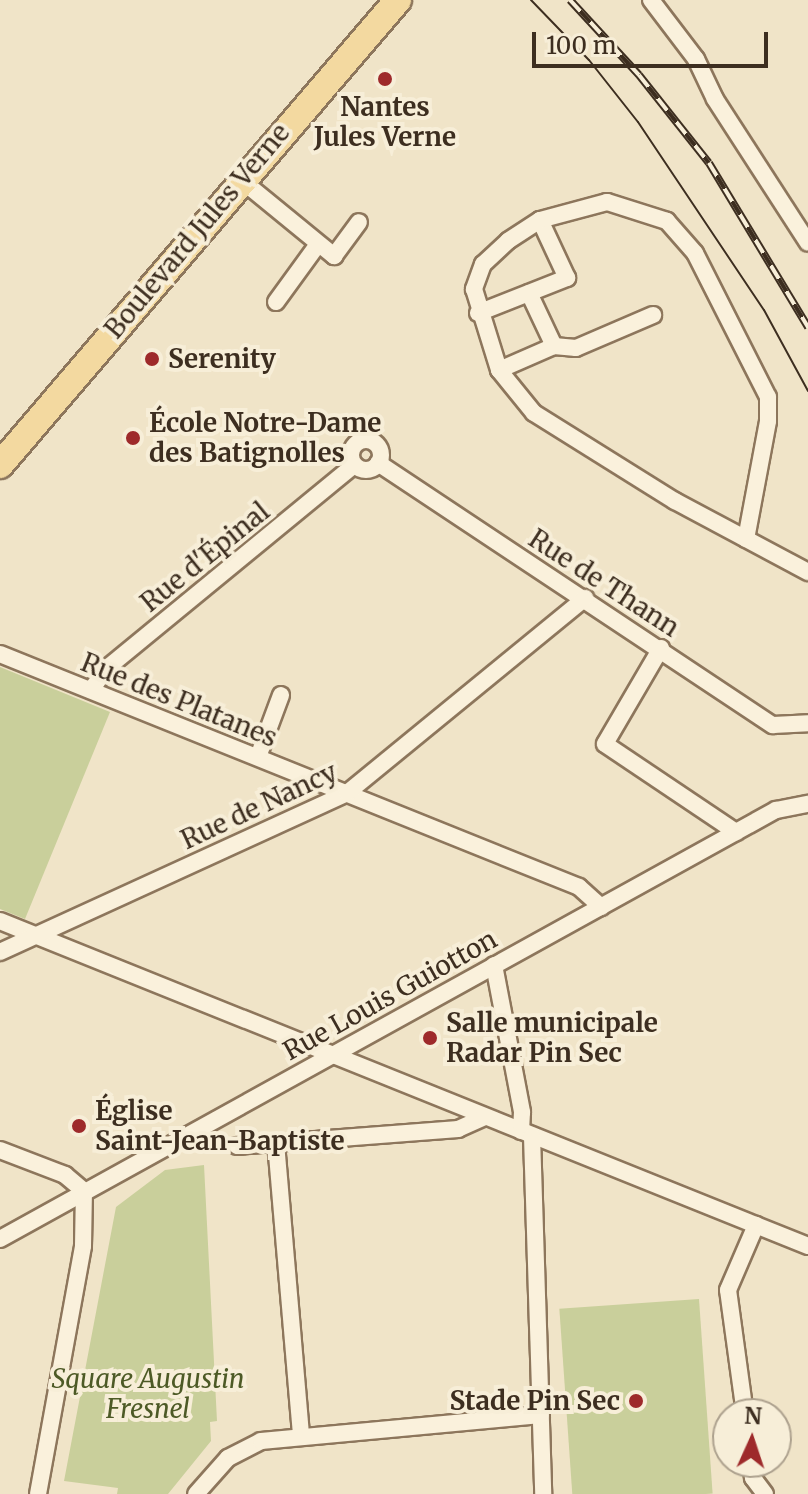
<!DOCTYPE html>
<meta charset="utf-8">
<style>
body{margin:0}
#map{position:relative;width:808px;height:1494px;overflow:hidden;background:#f0e4c8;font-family:Merriweather,serif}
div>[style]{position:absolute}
.green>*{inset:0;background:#c9cf9b;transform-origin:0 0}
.roads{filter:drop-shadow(2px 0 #8d765c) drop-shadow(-2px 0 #8d765c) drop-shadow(0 2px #8d765c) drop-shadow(0 -2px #8d765c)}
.street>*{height:16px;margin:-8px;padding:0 8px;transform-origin:8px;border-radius:8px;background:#faf1dc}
.street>.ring{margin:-8px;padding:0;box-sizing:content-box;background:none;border:16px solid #faf1dc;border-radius:50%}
.primary>*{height:26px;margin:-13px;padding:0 13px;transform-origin:13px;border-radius:13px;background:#f3d9a0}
.tram>*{height:2px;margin:-1px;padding:0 1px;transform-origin:1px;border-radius:1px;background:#3d2e20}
.rail>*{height:8px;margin-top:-4px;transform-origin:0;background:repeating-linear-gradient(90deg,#f7eed8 0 15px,#3d2e20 0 30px);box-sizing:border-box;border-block:2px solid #3d2e20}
.dots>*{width:22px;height:22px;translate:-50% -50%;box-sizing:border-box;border:4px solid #f7eed8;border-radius:50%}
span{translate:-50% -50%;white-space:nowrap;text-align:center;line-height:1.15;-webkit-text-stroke:8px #f7eed8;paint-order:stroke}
.poi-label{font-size:26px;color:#3d2e20;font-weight:700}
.left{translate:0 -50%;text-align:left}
.right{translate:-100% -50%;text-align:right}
.street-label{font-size:26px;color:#3d2e20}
.park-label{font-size:26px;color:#4d5a26;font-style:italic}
.north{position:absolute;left:712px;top:1398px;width:80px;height:80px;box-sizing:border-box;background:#f7eed8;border:2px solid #ada18e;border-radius:50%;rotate:3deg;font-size:22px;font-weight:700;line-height:32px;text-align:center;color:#3d2e20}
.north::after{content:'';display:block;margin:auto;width:28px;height:36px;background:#9e2a2b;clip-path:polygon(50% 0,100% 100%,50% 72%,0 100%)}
.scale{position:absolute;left:532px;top:32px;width:236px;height:36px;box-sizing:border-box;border:4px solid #3d2e20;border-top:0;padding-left:10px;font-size:24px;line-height:28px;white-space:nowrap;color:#3d2e20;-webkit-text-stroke:6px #f7eed8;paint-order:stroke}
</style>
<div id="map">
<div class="green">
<div style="clip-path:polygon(0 667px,110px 712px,25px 919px,0 909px)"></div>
<div style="clip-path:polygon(204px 1165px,217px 1421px,210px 1422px,211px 1441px,168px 1494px,117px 1494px,118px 1488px,64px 1481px,116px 1207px,165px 1170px)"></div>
<div style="left:699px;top:1299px;width:195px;height:140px;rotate:86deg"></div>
</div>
<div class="roads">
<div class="street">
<div style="left:651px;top:0;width:74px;rotate:52.7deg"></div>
<div style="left:696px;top:59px;width:44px;rotate:64.6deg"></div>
<div style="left:715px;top:99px;width:171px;rotate:57.1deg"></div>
<div style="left:240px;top:179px;width:122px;rotate:39.3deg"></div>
<div style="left:334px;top:256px;width:42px;rotate:-53.7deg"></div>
<div style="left:529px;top:293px;width:59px;rotate:64.7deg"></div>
<div style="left:276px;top:302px;width:68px;rotate:-54deg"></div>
<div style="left:478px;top:313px;width:96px;rotate:-21.5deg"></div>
<div style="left:567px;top:278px;width:64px;rotate:-115deg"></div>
<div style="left:499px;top:370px;width:60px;rotate:-23.6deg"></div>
<div style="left:554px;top:346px;width:22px;rotate:5deg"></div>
<div style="left:576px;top:348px;width:84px;rotate:-23.2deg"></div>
<div class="ring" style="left:351px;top:440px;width:14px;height:14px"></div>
<div style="left:378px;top:463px;width:474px;rotate:33.6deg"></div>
<div style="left:773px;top:725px;width:35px;rotate:-3deg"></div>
<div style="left:746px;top:539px;width:120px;rotate:-79.4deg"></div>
<div style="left:768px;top:421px;width:24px;rotate:-90deg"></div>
<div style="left:768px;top:397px;width:161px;rotate:-116.9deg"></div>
<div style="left:695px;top:253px;width:43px;rotate:-131.2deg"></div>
<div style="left:667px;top:221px;width:63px;rotate:-162.4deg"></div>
<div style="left:607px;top:202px;width:69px;rotate:165deg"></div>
<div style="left:540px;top:220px;width:38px;rotate:147deg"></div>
<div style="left:508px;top:241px;width:34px;rotate:137deg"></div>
<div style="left:483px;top:264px;width:27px;rotate:110deg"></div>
<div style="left:474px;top:289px;width:85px;rotate:72.8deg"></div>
<div style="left:499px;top:370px;width:55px;rotate:50.9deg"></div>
<div style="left:534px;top:413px;width:166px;rotate:32deg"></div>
<div style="left:675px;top:501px;width:151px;rotate:28.1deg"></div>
<div style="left:661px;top:648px;width:111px;rotate:120.3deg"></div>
<div style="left:605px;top:744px;width:158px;rotate:33.9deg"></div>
<div style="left:0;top:654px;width:624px;rotate:21.92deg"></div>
<div style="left:579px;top:887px;width:30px;rotate:42deg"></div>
<div style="left:91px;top:690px;width:27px;rotate:-54deg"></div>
<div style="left:107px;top:668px;width:320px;rotate:-39.4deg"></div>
<div style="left:258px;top:757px;width:66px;rotate:-69.6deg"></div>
<div style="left:0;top:921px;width:871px;rotate:21.91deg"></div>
<div style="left:0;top:952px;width:382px;rotate:-24.6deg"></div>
<div style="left:347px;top:793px;width:308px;rotate:-39.3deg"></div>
<div style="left:494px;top:965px;width:150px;rotate:79.2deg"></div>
<div style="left:522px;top:1112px;width:19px;rotate:93deg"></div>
<div style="left:532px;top:1136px;width:358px;rotate:88.2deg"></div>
<div style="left:276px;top:1143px;width:293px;rotate:85.1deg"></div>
<div style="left:237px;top:1146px;width:222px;rotate:-4.4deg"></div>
<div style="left:458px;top:1129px;width:30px;rotate:-24deg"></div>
<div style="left:0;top:1150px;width:70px;rotate:21deg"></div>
<div style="left:65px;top:1175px;width:25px;rotate:40deg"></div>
<div style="left:0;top:1239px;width:887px;rotate:-28.94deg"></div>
<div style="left:776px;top:810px;width:33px;rotate:-11deg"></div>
<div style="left:745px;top:1414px;width:125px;rotate:-97.8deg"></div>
<div style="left:728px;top:1290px;width:71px;rotate:-66.7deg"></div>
<div style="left:751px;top:1462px;width:16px;rotate:83deg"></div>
<div style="left:753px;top:1478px;width:20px;rotate:53deg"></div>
<div style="left:38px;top:1494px;width:252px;rotate:-79.7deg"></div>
<div style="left:83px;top:1246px;width:55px;rotate:-89deg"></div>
<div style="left:196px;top:1494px;width:48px;rotate:-48.4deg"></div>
<div style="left:228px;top:1458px;width:37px;rotate:-27deg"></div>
<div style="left:261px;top:1441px;width:281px;rotate:-5.3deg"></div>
</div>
<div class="primary">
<div style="left:0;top:465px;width:612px;rotate:-49.44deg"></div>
</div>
</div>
<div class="tram">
<div style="left:531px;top:0;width:83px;rotate:46deg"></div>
<div style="left:589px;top:60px;width:79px;rotate:51.7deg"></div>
<div style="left:638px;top:122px;width:226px;rotate:56.2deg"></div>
<div style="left:764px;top:310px;width:92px;rotate:61.5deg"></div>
</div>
<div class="rail">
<div style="left:570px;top:0;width:102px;rotate:47.4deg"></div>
<div style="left:639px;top:75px;width:112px;rotate:51.5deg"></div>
<div style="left:709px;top:163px;width:192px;rotate:58.9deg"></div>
</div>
<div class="dots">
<div style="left:385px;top:79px;background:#9e2a2b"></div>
<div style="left:152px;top:359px;background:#9e2a2b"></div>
<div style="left:133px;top:438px;background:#9e2a2b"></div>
<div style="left:430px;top:1038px;background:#9e2a2b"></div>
<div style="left:79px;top:1126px;background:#9e2a2b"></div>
<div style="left:636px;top:1401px;background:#9e2a2b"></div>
</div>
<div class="poi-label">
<span style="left:385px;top:122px">Nantes<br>Jules Verne</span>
<span class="left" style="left:168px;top:359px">Serenity</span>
<span class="left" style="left:149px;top:438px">École Notre-Dame<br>des Batignolles</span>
<span class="left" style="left:446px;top:1038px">Salle municipale<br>Radar Pin Sec</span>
<span class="left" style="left:95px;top:1126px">Église<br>Saint-Jean-Baptiste</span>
<span class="right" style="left:620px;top:1401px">Stade Pin Sec</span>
</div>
<div class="street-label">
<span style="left:197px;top:231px;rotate:-50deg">Boulevard Jules Verne</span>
<span style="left:205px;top:557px;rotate:-39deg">Rue d'Épinal</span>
<span style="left:604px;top:583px;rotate:33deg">Rue de Thann</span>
<span style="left:179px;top:700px;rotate:22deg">Rue des Platanes</span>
<span style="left:259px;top:806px;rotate:-25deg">Rue de Nancy</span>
<span style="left:390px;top:995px;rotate:-29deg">Rue Louis Guiotton</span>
</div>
<div class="park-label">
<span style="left:148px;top:1394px">Square Augustin<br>Fresnel</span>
</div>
<div class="north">N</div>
<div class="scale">100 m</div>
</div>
